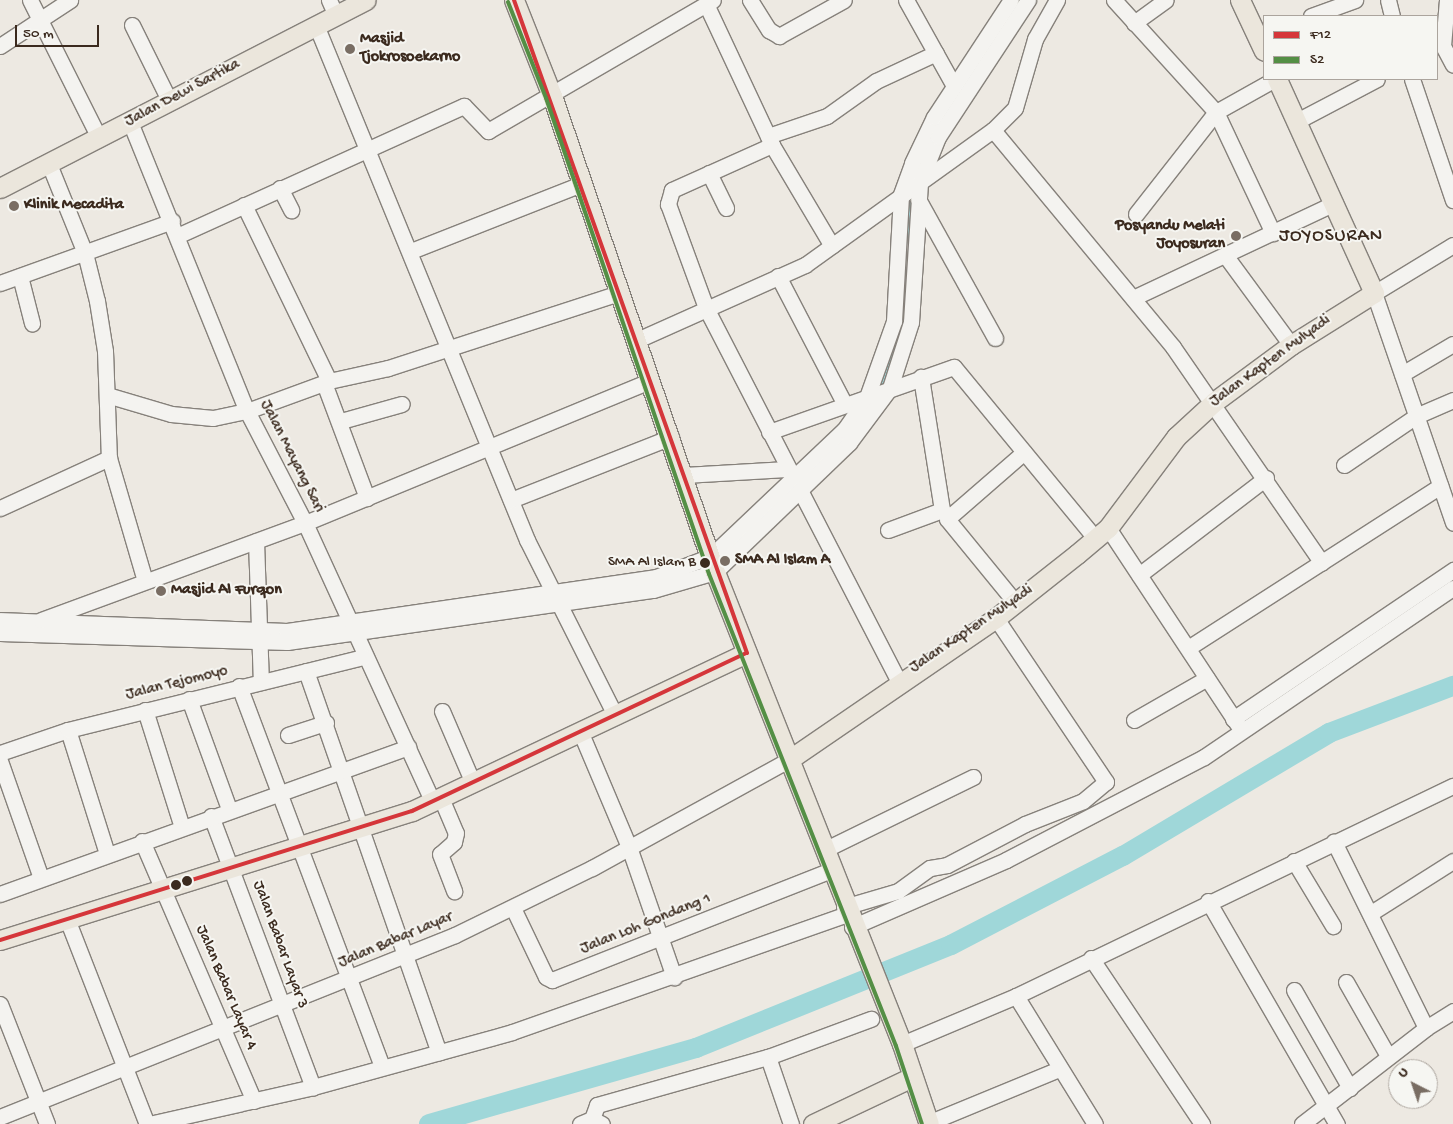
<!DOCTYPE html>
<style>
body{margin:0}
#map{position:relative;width:1453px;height:1124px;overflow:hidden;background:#ede9e2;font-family:"Gochi Hand",sans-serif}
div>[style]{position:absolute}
.canal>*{height:11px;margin:-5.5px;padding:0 5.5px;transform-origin:5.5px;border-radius:5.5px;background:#9fd7d9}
.river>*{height:20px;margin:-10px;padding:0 10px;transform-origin:10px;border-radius:10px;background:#9fd7d9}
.roads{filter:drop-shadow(1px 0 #86817b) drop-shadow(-1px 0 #86817b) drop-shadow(0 1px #86817b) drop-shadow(0 -1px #86817b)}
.minor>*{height:15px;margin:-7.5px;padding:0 7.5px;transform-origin:7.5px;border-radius:7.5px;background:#f4f3f0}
.major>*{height:19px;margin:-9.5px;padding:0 9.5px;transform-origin:9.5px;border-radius:9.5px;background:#ebe6dc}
.bus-1>*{height:4px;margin:-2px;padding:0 2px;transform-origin:2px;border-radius:2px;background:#d5363a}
.bus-2>*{height:4px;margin:-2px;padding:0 2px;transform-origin:2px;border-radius:2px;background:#548f45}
.dots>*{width:14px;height:14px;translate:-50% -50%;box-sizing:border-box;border:2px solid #f6f6f2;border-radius:50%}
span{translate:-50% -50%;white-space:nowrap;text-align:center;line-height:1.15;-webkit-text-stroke:4px #f6f6f2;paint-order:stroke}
.bus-label{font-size:15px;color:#3b2a1e}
.right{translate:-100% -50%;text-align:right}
.poi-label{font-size:16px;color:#3b2a1e;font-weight:700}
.left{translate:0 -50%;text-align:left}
.street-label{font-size:16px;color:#3b2a1e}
.quarter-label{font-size:19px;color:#3b2a1e;letter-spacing:1px}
.legend{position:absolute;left:1263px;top:15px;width:175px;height:65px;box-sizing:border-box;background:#f6f6f2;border:1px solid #aba49d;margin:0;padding:6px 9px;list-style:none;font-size:15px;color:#3b2a1e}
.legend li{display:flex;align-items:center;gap:10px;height:25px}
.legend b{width:25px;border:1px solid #aba49d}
.north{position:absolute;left:1388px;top:1059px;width:50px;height:50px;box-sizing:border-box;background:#f6f6f2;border:1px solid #aba49d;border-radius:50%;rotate:319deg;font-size:14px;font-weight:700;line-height:20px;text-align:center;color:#3b2a1e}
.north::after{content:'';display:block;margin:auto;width:18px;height:22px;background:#796d63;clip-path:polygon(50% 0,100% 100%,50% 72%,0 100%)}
.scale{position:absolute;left:15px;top:25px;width:84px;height:22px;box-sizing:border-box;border:2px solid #3b2a1e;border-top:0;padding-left:6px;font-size:15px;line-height:18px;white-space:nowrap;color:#3b2a1e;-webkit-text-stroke:4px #f6f6f2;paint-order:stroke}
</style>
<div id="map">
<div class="canal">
<div style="left:910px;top:232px;width:49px;rotate:-87.7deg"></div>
<div style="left:873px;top:397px;width:65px;rotate:-66.6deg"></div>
</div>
<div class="river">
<div style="left:429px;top:1124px;width:278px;rotate:-15.9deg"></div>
<div style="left:696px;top:1048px;width:275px;rotate:-22deg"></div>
<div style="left:951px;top:945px;width:194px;rotate:-27.4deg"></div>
<div style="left:1123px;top:856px;width:240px;rotate:-30.8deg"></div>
<div style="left:1329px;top:733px;width:133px;rotate:-20.8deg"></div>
</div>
<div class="roads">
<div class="minor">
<div style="left:30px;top:0;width:154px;rotate:63.4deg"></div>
<div style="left:329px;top:0;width:17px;rotate:66deg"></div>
<div style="left:750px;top:0;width:36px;rotate:58deg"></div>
<div style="left:769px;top:30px;width:12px;rotate:31deg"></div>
<div style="left:779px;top:36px;width:74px;rotate:-29deg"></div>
<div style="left:906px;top:0;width:98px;rotate:60.8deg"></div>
<div style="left:1114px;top:0;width:151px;rotate:47.7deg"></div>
<div style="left:1216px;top:112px;width:134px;rotate:64.8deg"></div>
<div style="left:1388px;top:0;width:16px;rotate:76deg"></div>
<div style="left:1447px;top:0;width:46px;rotate:95deg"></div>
<div style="left:1443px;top:46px;width:21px;rotate:62deg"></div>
<div style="left:706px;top:4px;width:156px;rotate:64.9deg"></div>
<div style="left:772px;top:145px;width:117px;rotate:59.3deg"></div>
<div style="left:1311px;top:16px;width:47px;rotate:-20deg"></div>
<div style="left:1134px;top:23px;width:39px;rotate:-36deg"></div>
<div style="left:132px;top:25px;width:84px;rotate:63.7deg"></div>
<div style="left:316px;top:25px;width:557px;rotate:67.72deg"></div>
<div style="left:527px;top:540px;width:196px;rotate:63.3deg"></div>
<div style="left:0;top:46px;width:84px;rotate:-33.3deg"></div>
<div style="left:1412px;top:79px;width:128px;rotate:71.3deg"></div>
<div style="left:1297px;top:121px;width:90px;rotate:-27.7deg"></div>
<div style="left:130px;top:122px;width:312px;rotate:68deg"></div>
<div style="left:247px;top:411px;width:126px;rotate:62.6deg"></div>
<div style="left:305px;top:523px;width:307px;rotate:65.4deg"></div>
<div style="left:993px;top:130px;width:282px;rotate:50.3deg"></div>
<div style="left:1173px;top:347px;width:262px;rotate:55.4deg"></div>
<div style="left:768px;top:136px;width:62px;rotate:-18.7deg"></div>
<div style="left:827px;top:116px;width:60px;rotate:-35.5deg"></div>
<div style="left:876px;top:81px;width:66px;rotate:-25deg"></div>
<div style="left:772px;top:145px;width:110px;rotate:155.8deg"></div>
<div style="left:672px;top:190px;width:15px;rotate:106deg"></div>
<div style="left:668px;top:204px;width:111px;rotate:69.9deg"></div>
<div style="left:706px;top:308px;width:419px;rotate:62.7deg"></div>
<div style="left:49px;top:164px;width:96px;rotate:68deg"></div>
<div style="left:85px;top:253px;width:49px;rotate:76deg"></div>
<div style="left:97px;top:301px;width:51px;rotate:80.9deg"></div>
<div style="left:105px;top:351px;width:107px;rotate:87.9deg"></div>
<div style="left:109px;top:458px;width:125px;rotate:73.7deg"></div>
<div style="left:709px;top:173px;width:39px;rotate:64deg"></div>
<div style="left:280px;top:188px;width:25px;rotate:63deg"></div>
<div style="left:918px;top:199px;width:159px;rotate:61deg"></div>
<div style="left:244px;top:205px;width:195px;rotate:64.2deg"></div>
<div style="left:1136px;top:214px;width:130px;rotate:-51.9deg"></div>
<div style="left:1216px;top:112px;width:68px;rotate:-29.2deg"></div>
<div style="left:177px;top:236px;width:315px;rotate:-24.4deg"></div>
<div style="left:464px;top:106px;width:35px;rotate:46deg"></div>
<div style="left:488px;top:131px;width:260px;rotate:-30.2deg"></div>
<div style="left:1453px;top:245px;width:92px;rotate:148.7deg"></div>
<div style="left:1374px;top:293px;width:243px;rotate:71deg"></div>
<div style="left:411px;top:251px;width:183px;rotate:-21.5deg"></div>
<div style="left:1225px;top:255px;width:112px;rotate:53.7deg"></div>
<div style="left:20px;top:276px;width:49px;rotate:75.7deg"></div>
<div style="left:778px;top:276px;width:143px;rotate:62.5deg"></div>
<div style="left:0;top:283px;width:183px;rotate:-19.8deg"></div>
<div style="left:1133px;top:298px;width:223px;rotate:-25.2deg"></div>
<div style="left:637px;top:340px;width:184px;rotate:-24.1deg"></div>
<div style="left:805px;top:265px;width:231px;rotate:-35.7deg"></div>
<div style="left:993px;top:130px;width:31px;rotate:-45deg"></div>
<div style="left:1015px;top:108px;width:72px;rotate:-73.8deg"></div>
<div style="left:1035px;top:39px;width:45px;rotate:-60.6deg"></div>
<div style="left:1402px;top:374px;width:59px;rotate:-30.5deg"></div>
<div style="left:324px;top:383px;width:123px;rotate:69.5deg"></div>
<div style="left:107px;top:395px;width:67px;rotate:16.5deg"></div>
<div style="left:171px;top:414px;width:42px;rotate:5.4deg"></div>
<div style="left:213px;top:418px;width:35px;rotate:-12deg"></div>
<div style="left:247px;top:411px;width:87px;rotate:-20.1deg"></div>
<div style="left:329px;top:381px;width:60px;rotate:-12.4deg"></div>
<div style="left:388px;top:368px;width:243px;rotate:-18deg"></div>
<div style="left:341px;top:421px;width:63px;rotate:-15.6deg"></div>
<div style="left:769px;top:432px;width:196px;rotate:-19.4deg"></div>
<div style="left:954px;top:367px;width:223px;rotate:50.5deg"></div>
<div style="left:1344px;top:465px;width:87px;rotate:-34.2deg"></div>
<div style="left:1416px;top:416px;width:40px;rotate:-23.4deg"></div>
<div style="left:684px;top:475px;width:103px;rotate:-3.3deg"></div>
<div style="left:511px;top:500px;width:172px;rotate:-21.5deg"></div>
<div style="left:0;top:508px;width:120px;rotate:-24.6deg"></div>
<div style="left:1108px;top:528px;width:238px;rotate:56.6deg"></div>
<div style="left:888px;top:530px;width:58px;rotate:-20.3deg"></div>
<div style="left:942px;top:510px;width:135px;rotate:-99deg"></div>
<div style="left:256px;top:541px;width:141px;rotate:88deg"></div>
<div style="left:1139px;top:575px;width:160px;rotate:-37.4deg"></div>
<div style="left:1015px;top:602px;width:107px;rotate:-129.3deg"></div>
<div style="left:947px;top:519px;width:102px;rotate:-41deg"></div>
<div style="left:0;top:620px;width:286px;rotate:2.2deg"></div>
<div style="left:286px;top:631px;width:374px;rotate:-8.3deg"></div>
<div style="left:656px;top:577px;width:59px;rotate:-20.9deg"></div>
<div style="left:711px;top:556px;width:183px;rotate:-43.5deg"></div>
<div style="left:844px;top:430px;width:40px;rotate:-55.1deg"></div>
<div style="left:867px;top:397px;width:81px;rotate:-70.4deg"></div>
<div style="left:894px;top:321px;width:127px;rotate:-86.8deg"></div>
<div style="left:901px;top:194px;width:33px;rotate:-70deg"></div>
<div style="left:912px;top:163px;width:51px;rotate:-64.4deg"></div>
<div style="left:934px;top:117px;width:140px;rotate:-56.7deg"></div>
<div style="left:41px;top:620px;width:281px;rotate:-20.2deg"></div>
<div style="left:305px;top:523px;width:373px;rotate:-22.4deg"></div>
<div style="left:0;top:633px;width:287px;rotate:1.8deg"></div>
<div style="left:287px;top:642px;width:370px;rotate:-8.1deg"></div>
<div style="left:653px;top:590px;width:65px;rotate:-16.2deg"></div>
<div style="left:715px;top:572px;width:186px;rotate:-43.9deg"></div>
<div style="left:849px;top:443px;width:69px;rotate:-53.3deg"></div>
<div style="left:890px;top:388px;width:69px;rotate:-72.3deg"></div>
<div style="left:911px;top:322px;width:140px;rotate:-86.3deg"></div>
<div style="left:920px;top:182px;width:48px;rotate:-68.2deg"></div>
<div style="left:938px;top:137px;width:164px;rotate:-56.7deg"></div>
<div style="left:1188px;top:648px;width:300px;rotate:-32.7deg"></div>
<div style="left:306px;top:671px;width:404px;rotate:70.8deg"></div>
<div style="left:239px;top:686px;width:406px;rotate:69.4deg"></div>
<div style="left:189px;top:699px;width:117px;rotate:70deg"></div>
<div style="left:145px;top:710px;width:123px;rotate:72.5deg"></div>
<div style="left:442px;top:711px;width:78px;rotate:66.7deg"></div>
<div style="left:1233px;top:719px;width:266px;rotate:-34.1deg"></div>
<div style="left:1134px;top:720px;width:84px;rotate:-29.9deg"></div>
<div style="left:68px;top:730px;width:130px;rotate:72.5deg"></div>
<div style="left:580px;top:731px;width:126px;rotate:67.1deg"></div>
<div style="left:629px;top:847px;width:138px;rotate:70.9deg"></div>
<div style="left:288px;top:735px;width:40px;rotate:-18deg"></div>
<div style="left:0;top:753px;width:72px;rotate:-18.7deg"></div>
<div style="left:68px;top:730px;width:305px;rotate:-13.9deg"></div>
<div style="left:0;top:761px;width:124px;rotate:70.7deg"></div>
<div style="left:441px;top:798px;width:38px;rotate:67deg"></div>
<div style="left:456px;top:833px;width:9px;rotate:103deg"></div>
<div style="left:454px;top:842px;width:18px;rotate:139deg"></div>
<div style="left:440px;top:854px;width:40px;rotate:69deg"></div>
<div style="left:211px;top:816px;width:290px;rotate:69.4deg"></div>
<div style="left:142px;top:841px;width:283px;rotate:66.7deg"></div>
<div style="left:824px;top:850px;width:166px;rotate:-26.1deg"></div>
<div style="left:1294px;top:861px;width:76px;rotate:59deg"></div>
<div style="left:0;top:894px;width:434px;rotate:-19.8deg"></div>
<div style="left:1208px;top:901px;width:258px;rotate:60deg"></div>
<div style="left:844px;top:907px;width:56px;rotate:-16.5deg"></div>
<div style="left:898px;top:891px;width:39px;rotate:-36deg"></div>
<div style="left:930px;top:868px;width:17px;rotate:-10deg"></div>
<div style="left:947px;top:865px;width:88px;rotate:-27.7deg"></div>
<div style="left:1025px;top:824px;width:62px;rotate:-21.6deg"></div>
<div style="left:1083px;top:801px;width:30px;rotate:-40deg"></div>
<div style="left:1106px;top:782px;width:197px;rotate:-123.9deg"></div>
<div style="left:513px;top:908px;width:76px;rotate:64.4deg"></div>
<div style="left:546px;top:977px;width:7px;rotate:27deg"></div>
<div style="left:552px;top:980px;width:300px;rotate:-21.5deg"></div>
<div style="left:1371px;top:913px;width:97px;rotate:-32.4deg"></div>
<div style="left:67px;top:919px;width:220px;rotate:68.7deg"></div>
<div style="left:852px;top:927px;width:168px;rotate:-23.5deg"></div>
<div style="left:1006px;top:860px;width:223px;rotate:-27.5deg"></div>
<div style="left:1204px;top:757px;width:301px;rotate:-34.2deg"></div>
<div style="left:1091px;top:958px;width:200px;rotate:56.2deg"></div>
<div style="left:1346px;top:982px;width:85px;rotate:60.4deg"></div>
<div style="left:1294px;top:990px;width:113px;rotate:60.3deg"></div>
<div style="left:1016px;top:996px;width:150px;rotate:58.3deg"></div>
<div style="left:0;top:1004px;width:129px;rotate:68.6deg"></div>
<div style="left:1426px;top:1028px;width:32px;rotate:-32deg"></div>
<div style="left:902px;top:1044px;width:124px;rotate:-22.8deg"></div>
<div style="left:1016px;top:996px;width:485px;rotate:-25.7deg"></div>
<div style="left:768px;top:1057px;width:71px;rotate:71.1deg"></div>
<div style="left:0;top:1117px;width:490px;rotate:-21.8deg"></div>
<div style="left:455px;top:935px;width:153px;rotate:-26.1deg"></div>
<div style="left:592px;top:868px;width:226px;rotate:-28.8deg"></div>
<div style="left:592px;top:1119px;width:15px;rotate:-70deg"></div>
<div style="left:597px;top:1105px;width:178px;rotate:-15.7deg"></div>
<div style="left:768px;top:1057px;width:110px;rotate:-20.3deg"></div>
<div style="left:928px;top:1123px;width:142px;rotate:-22.4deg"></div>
<div style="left:149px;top:1124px;width:168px;rotate:-12.7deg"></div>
<div style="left:313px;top:1087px;width:206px;rotate:-15.4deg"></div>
<div style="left:512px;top:1032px;width:355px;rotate:-19.4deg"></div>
<div style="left:580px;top:1124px;width:13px;rotate:-23deg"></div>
<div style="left:592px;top:1119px;width:11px;rotate:27deg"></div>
<div style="left:1302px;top:1124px;width:157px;rotate:-37.7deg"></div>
<div style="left:1426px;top:1028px;width:208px;rotate:-116.3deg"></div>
</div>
<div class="major">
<div style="left:514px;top:0;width:103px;rotate:68.4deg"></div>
<div style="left:552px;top:96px;width:503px;rotate:71.1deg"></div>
<div style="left:715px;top:572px;width:508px;rotate:68.39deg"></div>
<div style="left:902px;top:1044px;width:84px;rotate:71.4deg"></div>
<div style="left:1240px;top:0;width:56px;rotate:64.8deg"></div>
<div style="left:0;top:188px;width:411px;rotate:-27.2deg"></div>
<div style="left:790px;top:759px;width:250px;rotate:-34.4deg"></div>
<div style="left:996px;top:618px;width:103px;rotate:-38.3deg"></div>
<div style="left:1077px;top:554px;width:40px;rotate:-40deg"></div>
<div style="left:1108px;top:528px;width:114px;rotate:-53.2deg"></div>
<div style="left:1176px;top:437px;width:52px;rotate:-42.6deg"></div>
<div style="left:1214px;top:402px;width:96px;rotate:-36.5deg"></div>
<div style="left:1291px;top:345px;width:98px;rotate:-32.1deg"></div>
<div style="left:1374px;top:293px;width:235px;rotate:-114.4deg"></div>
<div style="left:0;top:940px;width:432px;rotate:-17.4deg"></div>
<div style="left:412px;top:811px;width:370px;rotate:-25.3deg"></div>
<div style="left:813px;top:1124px;width:110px;rotate:-25.4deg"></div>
</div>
</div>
<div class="bus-1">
<div style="left:0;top:940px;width:432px;rotate:-17.4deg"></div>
<div style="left:412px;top:811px;width:370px;rotate:-25.3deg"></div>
<div style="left:747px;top:653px;width:693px;rotate:-109.64deg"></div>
</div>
<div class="bus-2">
<div style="left:508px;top:2px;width:103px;rotate:68.4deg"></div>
<div style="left:546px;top:98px;width:503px;rotate:71.1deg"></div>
<div style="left:709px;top:574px;width:508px;rotate:68.39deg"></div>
<div style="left:896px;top:1046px;width:82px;rotate:71.6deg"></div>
</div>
<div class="dots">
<div style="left:350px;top:49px;background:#796d63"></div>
<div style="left:14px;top:206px;background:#796d63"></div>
<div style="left:1236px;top:236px;background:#796d63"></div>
<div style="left:725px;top:561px;background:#796d63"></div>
<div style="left:705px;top:563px;background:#3b2a1e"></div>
<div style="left:161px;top:591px;background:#796d63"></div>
<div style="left:187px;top:881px;background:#3b2a1e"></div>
<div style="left:176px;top:885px;background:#3b2a1e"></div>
</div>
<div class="bus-label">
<span class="right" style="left:696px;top:563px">SMA Al Islam B</span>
</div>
<div class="poi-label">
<span class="left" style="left:360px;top:49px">Masjid<br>Tjokrosoekarno</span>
<span class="left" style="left:24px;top:206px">Klinik Mecadita</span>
<span class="right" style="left:1225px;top:236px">Posyandu Melati<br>Joyosuran</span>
<span class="left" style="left:735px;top:561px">SMA Al Islam A</span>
<span class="left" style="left:171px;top:591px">Masjid Al Furqon</span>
</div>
<div class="street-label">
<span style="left:183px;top:94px;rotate:-28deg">Jalan Dewi Sartika</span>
<span style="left:1271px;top:362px;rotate:-36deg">Jalan Kapten Mulyadi</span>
<span style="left:291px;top:457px;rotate:63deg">Jalan Mayang Sari</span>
<span style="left:972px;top:630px;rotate:-34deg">Jalan Kapten Mulyadi</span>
<span style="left:177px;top:684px;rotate:-14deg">Jalan Tejomoyo</span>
<span style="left:646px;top:925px;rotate:-22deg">Jalan Loh Gondang 1</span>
<span style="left:396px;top:941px;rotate:-23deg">Jalan Babar Layar</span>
<span style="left:279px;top:945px;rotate:70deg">Jalan Babar Layar 3</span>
<span style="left:225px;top:988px;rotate:67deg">Jalan Babar Layar 4</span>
</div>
<div class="quarter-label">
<span style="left:1331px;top:237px">JOYOSURAN</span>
</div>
<ul class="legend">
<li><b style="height:6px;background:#d5363a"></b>F12</li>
<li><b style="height:6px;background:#548f45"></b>S2</li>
</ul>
<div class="north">U</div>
<div class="scale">50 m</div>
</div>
